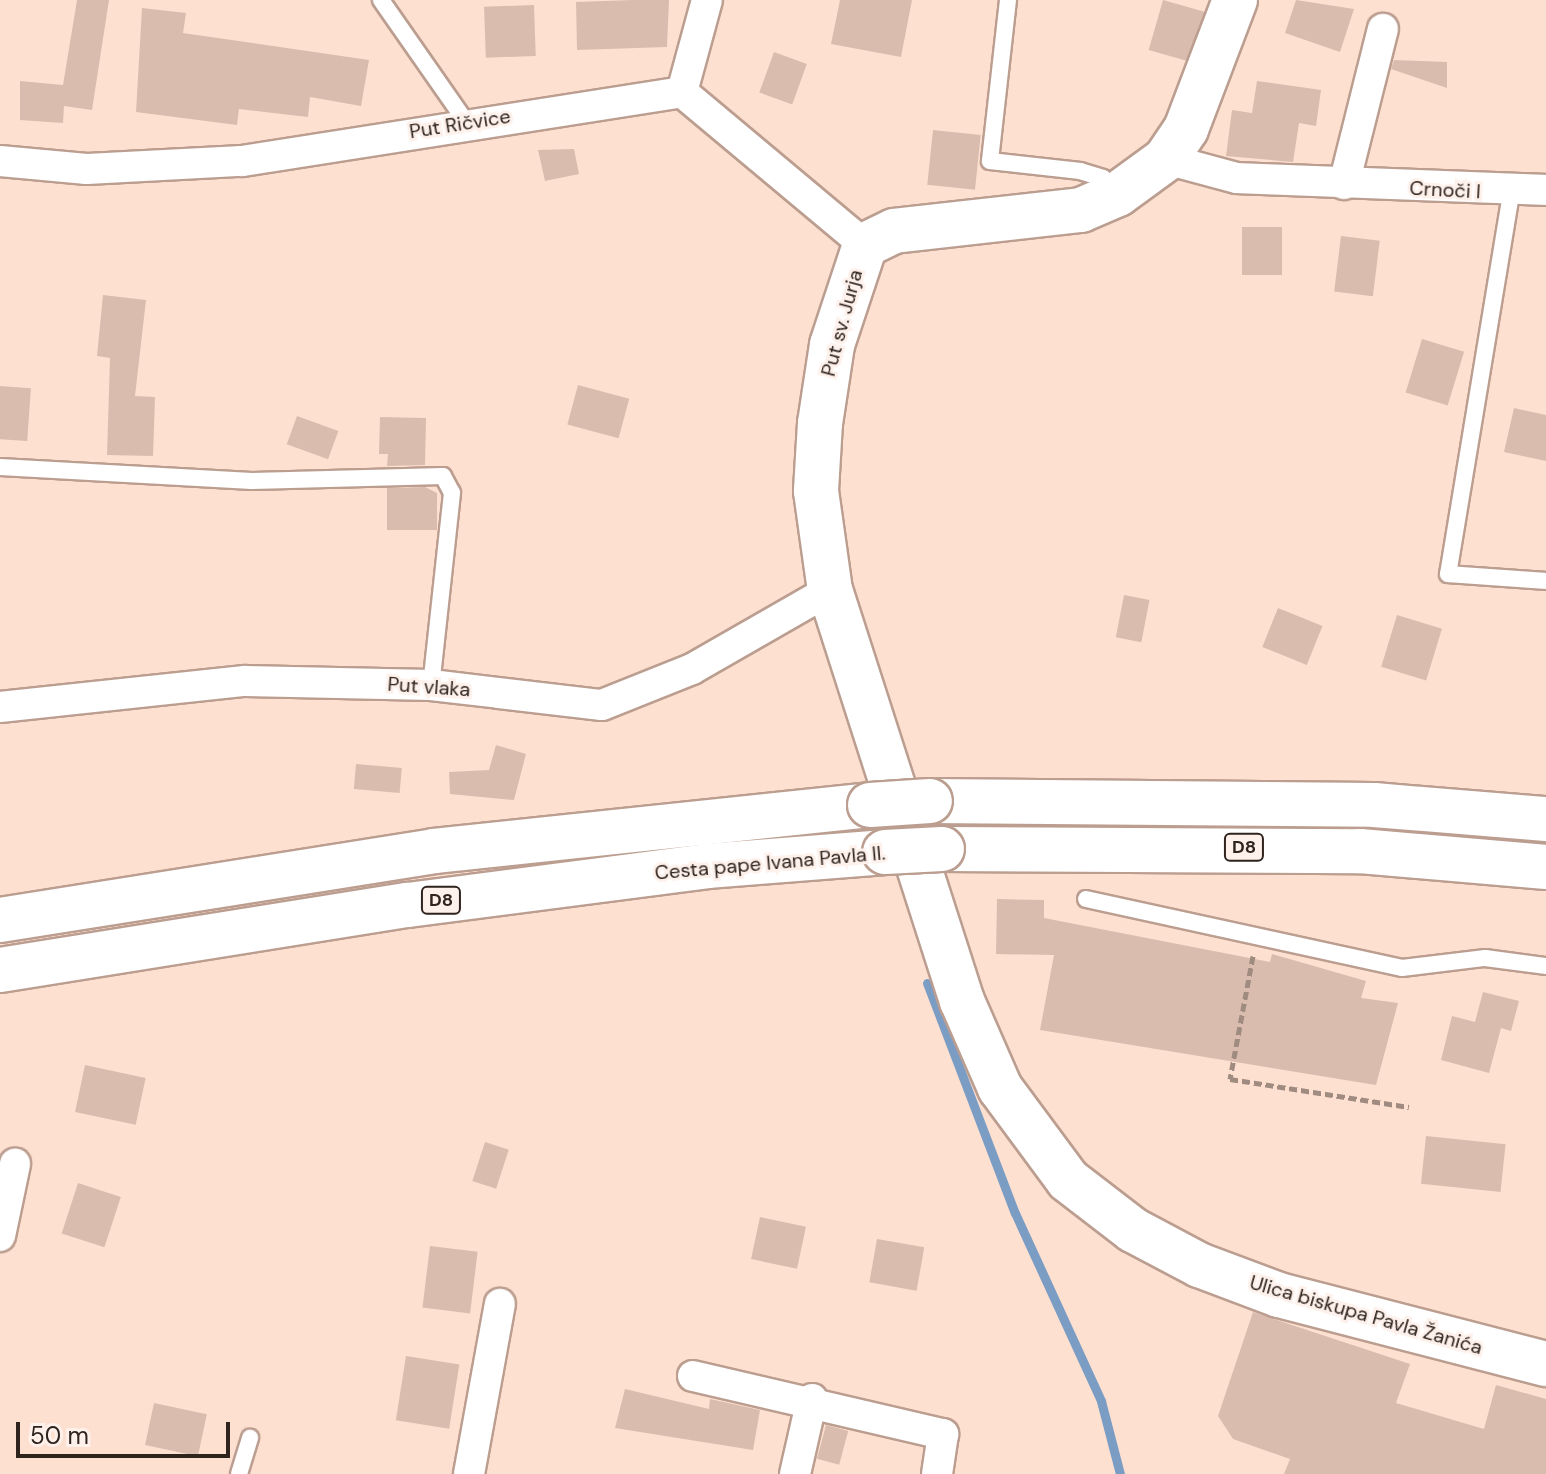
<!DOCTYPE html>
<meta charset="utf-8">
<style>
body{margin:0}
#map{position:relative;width:1546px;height:1474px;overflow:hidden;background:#fee0d1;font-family:"DM Sans",sans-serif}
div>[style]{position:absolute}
.stream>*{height:9px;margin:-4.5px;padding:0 4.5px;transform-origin:4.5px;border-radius:4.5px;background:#7b9dc4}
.building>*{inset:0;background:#d9bcae;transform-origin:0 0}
.path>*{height:5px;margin-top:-2.5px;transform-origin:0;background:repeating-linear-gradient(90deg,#a08b80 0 8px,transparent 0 12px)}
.roads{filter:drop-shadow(2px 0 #bb9e90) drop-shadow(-2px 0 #bb9e90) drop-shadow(0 2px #bb9e90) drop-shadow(0 -2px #bb9e90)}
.lane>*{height:16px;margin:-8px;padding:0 8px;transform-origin:8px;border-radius:8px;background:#fff}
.street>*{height:30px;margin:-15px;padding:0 15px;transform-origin:15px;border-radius:15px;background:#fff}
.secondary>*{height:44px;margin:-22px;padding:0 22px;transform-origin:22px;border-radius:22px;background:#fff}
.primary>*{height:44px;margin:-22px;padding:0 22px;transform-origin:22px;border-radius:22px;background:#fff}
.bridges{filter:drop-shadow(2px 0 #bb9e90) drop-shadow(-2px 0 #bb9e90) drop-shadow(0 2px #bb9e90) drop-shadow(0 -2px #bb9e90)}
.primary-bridge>*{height:44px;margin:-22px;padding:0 22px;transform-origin:22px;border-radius:22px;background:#fff}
span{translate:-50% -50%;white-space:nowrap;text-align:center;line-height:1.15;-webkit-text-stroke:6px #fef1eb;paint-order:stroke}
.shield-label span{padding:2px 6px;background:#fef1eb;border:2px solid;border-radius:6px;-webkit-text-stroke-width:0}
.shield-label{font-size:18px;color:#2e231d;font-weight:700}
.street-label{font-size:20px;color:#2e231d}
.scale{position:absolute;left:16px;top:1422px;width:214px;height:36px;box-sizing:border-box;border:4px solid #2e231d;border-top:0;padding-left:10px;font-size:24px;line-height:28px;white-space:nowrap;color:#2e231d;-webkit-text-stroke:6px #fef1eb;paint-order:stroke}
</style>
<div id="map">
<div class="stream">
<div style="left:927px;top:983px;width:246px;rotate:69.1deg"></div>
<div style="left:1015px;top:1213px;width:207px;rotate:65.4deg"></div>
<div style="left:1101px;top:1401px;width:75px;rotate:75.4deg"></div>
</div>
<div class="building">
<div style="clip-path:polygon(77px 0,109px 0,92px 110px,64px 106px,63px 123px,20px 120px,20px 81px,63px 85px)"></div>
<div style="clip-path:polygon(633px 0,669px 0,667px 47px,577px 50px,576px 2px)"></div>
<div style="clip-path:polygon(840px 0,912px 0,901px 57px,831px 44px)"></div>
<div style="left:1163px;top:0;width:43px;height:52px;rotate:16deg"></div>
<div style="clip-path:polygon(1296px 0,1354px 9px,1340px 52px,1285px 33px)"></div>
<div style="left:534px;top:5px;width:51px;height:50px;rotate:88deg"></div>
<div style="clip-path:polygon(142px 8px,186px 13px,183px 33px,369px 60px,361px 106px,310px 97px,308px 117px,239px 109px,237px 125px,136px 112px)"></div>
<div style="left:774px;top:52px;width:35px;height:43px;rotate:20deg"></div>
<div style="clip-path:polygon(1394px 60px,1447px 62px,1447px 88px,1391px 69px)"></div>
<div style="clip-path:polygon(1257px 81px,1321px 90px,1316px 126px,1299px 123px,1293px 162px,1226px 156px,1232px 110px,1252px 113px)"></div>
<div style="left:933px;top:130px;width:48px;height:55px;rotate:6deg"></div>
<div style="clip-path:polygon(574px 149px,579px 174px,545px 181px,538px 150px)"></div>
<div style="left:1242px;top:227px;width:40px;height:48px"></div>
<div style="left:1341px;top:236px;width:39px;height:56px;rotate:7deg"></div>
<div style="clip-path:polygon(103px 295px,146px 300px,135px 396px,155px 397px,153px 456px,107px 455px,110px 358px,97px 356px)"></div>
<div style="left:1422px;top:339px;width:44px;height:56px;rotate:17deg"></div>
<div style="left:578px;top:385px;width:53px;height:41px;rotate:15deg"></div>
<div style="left:0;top:386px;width:31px;height:53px;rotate:4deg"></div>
<div style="clip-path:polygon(1514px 408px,1546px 415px,1546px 461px,1504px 452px)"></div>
<div style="left:297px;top:416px;width:44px;height:30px;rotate:20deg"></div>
<div style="clip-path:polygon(380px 417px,426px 418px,425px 465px,387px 466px,388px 454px,379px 454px)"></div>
<div style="clip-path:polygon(425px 487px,437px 493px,437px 530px,387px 530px,387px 488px)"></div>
<div style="left:1124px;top:595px;width:26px;height:43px;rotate:11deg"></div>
<div style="left:1278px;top:608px;width:48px;height:42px;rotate:22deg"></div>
<div style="left:1397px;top:615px;width:47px;height:54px;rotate:17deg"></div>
<div style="clip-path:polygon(496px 745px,526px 754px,514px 800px,450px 794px,449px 772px,489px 770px)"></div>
<div style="left:356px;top:764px;width:46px;height:25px;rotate:5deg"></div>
<div style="clip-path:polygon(997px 899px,1044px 900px,1044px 918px,1270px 962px,1272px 954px,1366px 981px,1361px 998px,1398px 1003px,1376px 1085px,1040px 1030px,1054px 955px,996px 954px)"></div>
<div style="clip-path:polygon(1483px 992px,1519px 1001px,1511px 1031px,1501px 1028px,1489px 1073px,1441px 1060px,1452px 1016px,1475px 1022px)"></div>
<div style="left:85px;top:1065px;width:62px;height:48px;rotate:12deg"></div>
<div style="left:1426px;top:1136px;width:80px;height:48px;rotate:6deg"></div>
<div style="left:485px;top:1142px;width:25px;height:41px;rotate:18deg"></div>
<div style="left:78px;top:1183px;width:45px;height:53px;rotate:18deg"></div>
<div style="left:760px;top:1217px;width:47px;height:43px;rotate:12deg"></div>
<div style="left:877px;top:1239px;width:48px;height:44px;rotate:10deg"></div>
<div style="left:430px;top:1246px;width:48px;height:62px;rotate:7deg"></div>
<div style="clip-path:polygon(1253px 1312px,1410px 1364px,1396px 1403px,1484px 1429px,1496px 1385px,1546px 1399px,1546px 1474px,1284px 1474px,1290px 1459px,1233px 1439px,1218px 1416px)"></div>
<div style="left:406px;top:1356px;width:54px;height:65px;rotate:9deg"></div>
<div style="clip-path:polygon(625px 1389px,709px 1409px,710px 1399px,760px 1410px,753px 1450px,615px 1428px)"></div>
<div style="left:154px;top:1403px;width:54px;height:43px;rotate:12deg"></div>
<div style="left:826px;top:1425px;width:23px;height:35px;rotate:15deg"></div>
</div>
<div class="path">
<div style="left:1253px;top:956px;width:125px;rotate:100.6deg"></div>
<div style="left:1230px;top:1079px;width:181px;rotate:8.9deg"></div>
</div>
<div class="roads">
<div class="lane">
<div style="left:381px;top:0;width:149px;rotate:55.1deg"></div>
<div style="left:1008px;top:0;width:162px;rotate:96.4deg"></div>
<div style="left:990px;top:161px;width:91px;rotate:6.3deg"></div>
<div style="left:1080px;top:171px;width:24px;rotate:17deg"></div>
<div style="left:1103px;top:178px;width:19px;rotate:47deg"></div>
<div style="left:1511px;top:194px;width:385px;rotate:99.4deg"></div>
<div style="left:1448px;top:574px;width:98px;rotate:4.1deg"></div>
<div style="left:0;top:467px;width:252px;rotate:3.2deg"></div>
<div style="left:252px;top:481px;width:191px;rotate:-1.5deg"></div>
<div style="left:443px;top:476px;width:19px;rotate:62deg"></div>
<div style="left:452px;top:493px;width:193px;rotate:96.2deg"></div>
<div style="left:1086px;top:899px;width:323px;rotate:12.3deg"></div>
<div style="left:1402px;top:968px;width:84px;rotate:-6.9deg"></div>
<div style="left:1485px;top:958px;width:62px;rotate:7.5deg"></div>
<div style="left:239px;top:1474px;width:38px;rotate:-73deg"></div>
</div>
<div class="street">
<div style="left:682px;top:92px;width:95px;rotate:-74.8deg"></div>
<div style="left:1166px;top:159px;width:73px;rotate:15deg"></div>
<div style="left:1237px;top:178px;width:309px;rotate:2.2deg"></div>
<div style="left:0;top:161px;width:87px;rotate:5.3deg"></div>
<div style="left:87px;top:169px;width:155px;rotate:-3deg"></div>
<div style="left:242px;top:161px;width:445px;rotate:-8.9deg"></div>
<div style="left:682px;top:92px;width:239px;rotate:39.9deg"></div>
<div style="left:1344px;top:184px;width:160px;rotate:-75.9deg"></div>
<div style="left:0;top:707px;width:246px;rotate:-6.1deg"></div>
<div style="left:245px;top:681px;width:186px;rotate:1.2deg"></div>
<div style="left:431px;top:685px;width:172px;rotate:6.7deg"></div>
<div style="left:602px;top:705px;width:97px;rotate:-21.8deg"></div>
<div style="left:692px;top:669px;width:159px;rotate:-29.8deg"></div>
<div style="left:0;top:1236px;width:74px;rotate:-78.2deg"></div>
<div style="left:693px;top:1376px;width:257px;rotate:13.1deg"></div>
<div style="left:943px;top:1434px;width:40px;rotate:98.5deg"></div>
<div style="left:469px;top:1474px;width:173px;rotate:-79.7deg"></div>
<div style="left:795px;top:1474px;width:77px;rotate:-77.2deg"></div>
</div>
<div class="secondary">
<div style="left:1235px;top:0;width:138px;rotate:110.8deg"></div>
<div style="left:1186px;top:129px;width:36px;rotate:124deg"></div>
<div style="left:1166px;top:159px;width:59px;rotate:143.9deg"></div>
<div style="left:1118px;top:194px;width:40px;rotate:156.6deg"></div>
<div style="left:1081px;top:210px;width:188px;rotate:173.6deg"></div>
<div style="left:894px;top:231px;width:32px;rotate:154deg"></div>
<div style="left:865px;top:245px;width:105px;rotate:108.3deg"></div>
<div style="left:832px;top:345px;width:79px;rotate:98.7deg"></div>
<div style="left:820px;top:423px;width:68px;rotate:93.4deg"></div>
<div style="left:816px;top:491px;width:100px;rotate:82deg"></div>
<div style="left:830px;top:590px;width:432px;rotate:72.2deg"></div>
<div style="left:962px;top:1001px;width:95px;rotate:66.4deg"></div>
<div style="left:1000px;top:1088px;width:114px;rotate:53.5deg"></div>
<div style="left:1068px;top:1180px;width:82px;rotate:37.6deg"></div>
<div style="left:1133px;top:1230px;width:75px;rotate:27.9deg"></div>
<div style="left:1199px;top:1265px;width:85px;rotate:20.6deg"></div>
<div style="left:1279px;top:1295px;width:276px;rotate:14.5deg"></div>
</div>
<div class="primary">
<div style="left:930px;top:801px;width:444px;rotate:0.5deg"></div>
<div style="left:1374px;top:805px;width:173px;rotate:4.7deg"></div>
<div style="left:942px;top:849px;width:418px;rotate:0.3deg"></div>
<div style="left:1360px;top:851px;width:187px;rotate:4.9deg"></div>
<div style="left:0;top:920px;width:439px;rotate:-9deg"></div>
<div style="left:434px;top:851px;width:438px;rotate:-6deg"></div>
<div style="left:0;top:970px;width:413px;rotate:-9.1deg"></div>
<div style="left:408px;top:905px;width:302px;rotate:-7.4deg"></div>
<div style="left:707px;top:866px;width:179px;rotate:-4.5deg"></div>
</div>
</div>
<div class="bridges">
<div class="primary-bridge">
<div style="left:870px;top:805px;width:60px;rotate:-3.8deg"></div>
<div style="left:885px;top:852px;width:57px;rotate:-3deg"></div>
</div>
</div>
<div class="shield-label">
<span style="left:1244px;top:847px">D8</span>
<span style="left:441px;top:900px">D8</span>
</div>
<div class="street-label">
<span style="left:460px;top:124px;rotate:-9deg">Put Ričvice</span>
<span style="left:1445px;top:190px;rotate:3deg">Crnoči l</span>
<span style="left:842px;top:323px;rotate:-75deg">Put sv. Jurja</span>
<span style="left:429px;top:687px;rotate:4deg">Put vlaka</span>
<span style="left:770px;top:863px;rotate:-5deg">Cesta pape Ivana Pavla II.</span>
<span style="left:1366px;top:1315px;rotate:16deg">Ulica biskupa Pavla Žanića</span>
</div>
<div class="scale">50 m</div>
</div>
